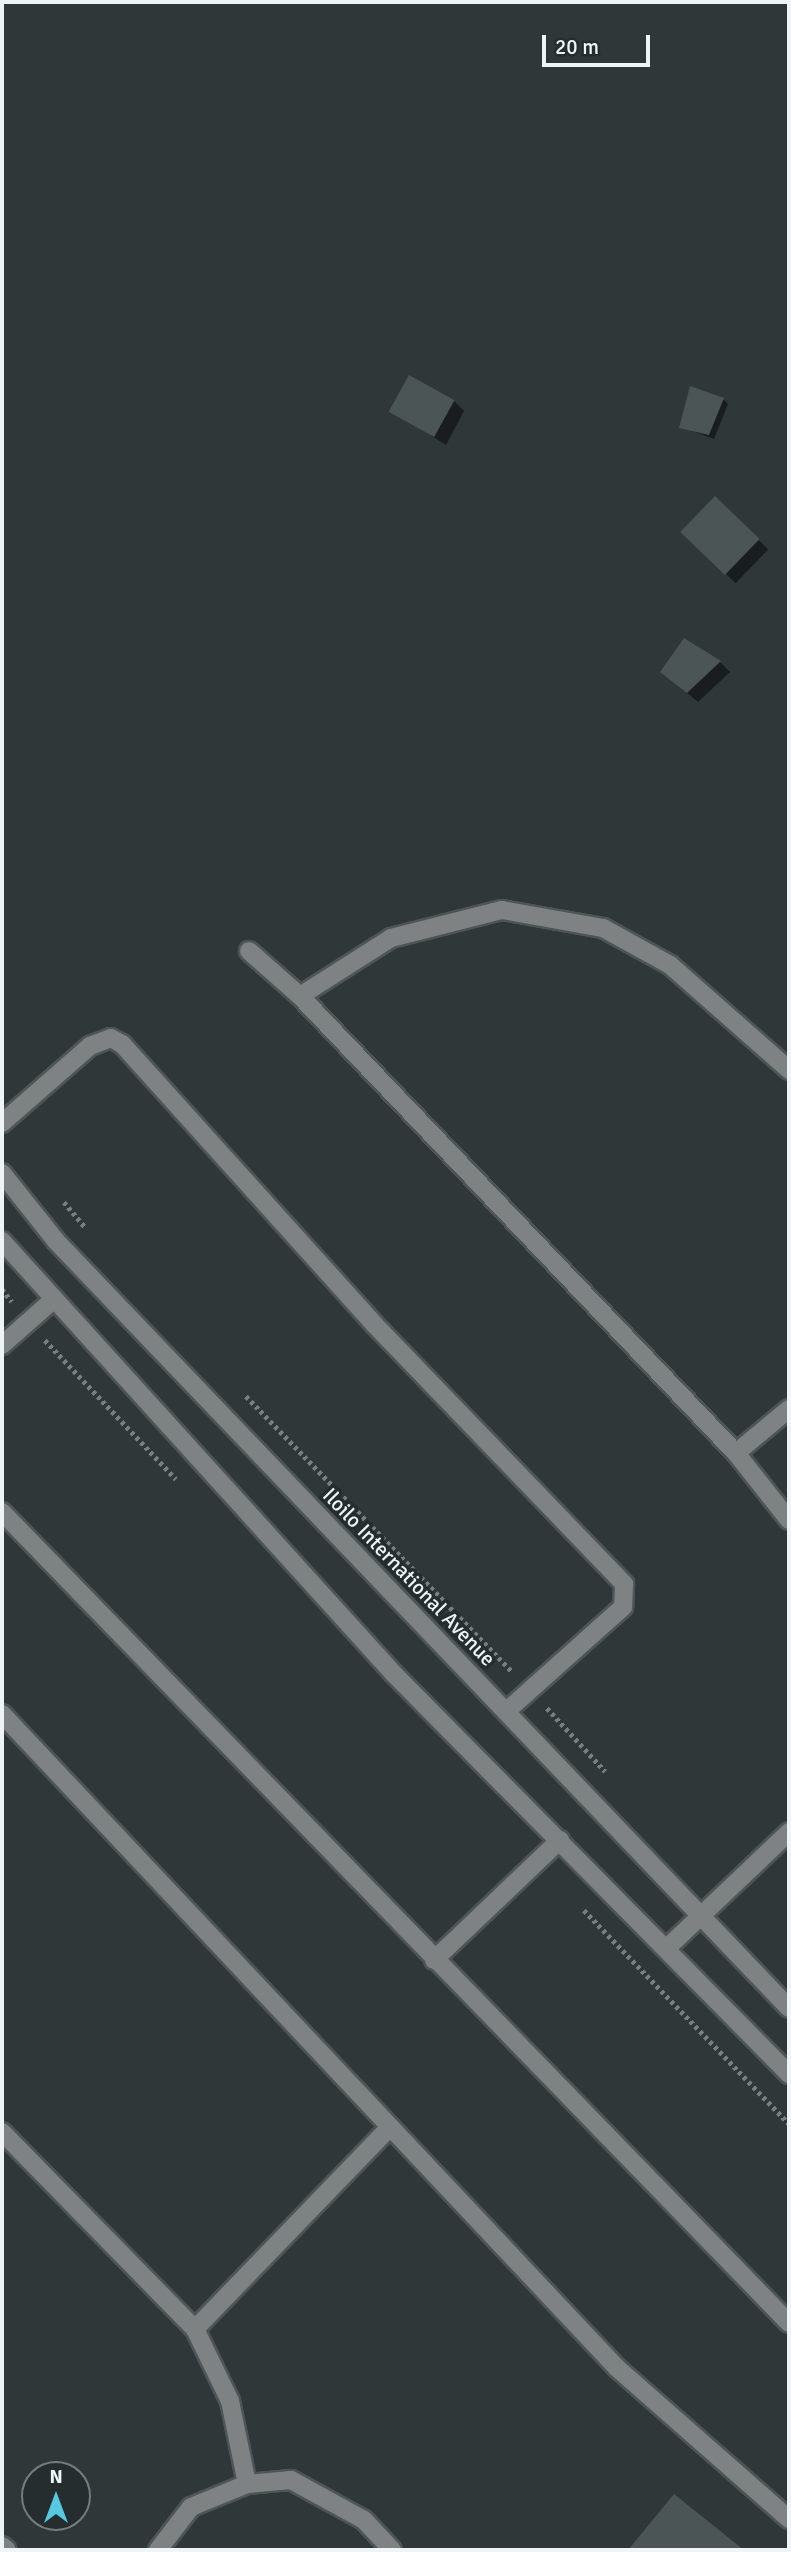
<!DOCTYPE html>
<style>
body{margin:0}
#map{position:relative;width:791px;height:2552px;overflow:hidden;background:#2f3739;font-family:Signika,sans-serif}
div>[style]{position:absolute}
.shadow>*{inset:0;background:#0007;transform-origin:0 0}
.building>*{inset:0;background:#4c5556;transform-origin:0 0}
.path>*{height:4.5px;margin-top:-2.25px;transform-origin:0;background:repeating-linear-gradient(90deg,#787f81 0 3.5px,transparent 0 7px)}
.roads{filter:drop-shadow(2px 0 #4e5557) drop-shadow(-2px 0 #4e5557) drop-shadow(0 2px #4e5557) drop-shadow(0 -2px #4e5557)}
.minor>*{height:18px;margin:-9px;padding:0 9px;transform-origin:9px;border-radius:9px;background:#7e8283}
span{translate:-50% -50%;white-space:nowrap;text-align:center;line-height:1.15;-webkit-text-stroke:7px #262d2f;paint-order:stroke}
.street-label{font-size:21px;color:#eff4f6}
.frame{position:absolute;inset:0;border:4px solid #eff4f6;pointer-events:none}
.north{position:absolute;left:21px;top:2461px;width:70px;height:70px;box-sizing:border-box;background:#262d2f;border:2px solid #767d7f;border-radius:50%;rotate:0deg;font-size:19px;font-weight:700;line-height:28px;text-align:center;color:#eff4f6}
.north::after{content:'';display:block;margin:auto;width:24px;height:32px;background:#56c9e1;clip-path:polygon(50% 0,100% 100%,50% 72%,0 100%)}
.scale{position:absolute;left:542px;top:35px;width:108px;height:32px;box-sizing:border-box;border:4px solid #eff4f6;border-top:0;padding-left:9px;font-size:21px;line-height:24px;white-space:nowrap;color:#eff4f6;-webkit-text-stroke:5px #262d2f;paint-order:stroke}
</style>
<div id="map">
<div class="shadow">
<div style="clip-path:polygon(723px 399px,728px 404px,714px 439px,681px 427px)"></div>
<div style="clip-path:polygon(454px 401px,464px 411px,446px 445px,392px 411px)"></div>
<div style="left:715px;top:498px;width:74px;height:47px;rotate:44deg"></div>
<div style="clip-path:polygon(720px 662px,730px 672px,698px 702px,662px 672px)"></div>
<div style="clip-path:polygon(674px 2497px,741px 2550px,630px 2550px)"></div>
</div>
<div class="building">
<div style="left:409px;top:375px;width:52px;height:42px;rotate:29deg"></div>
<div style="clip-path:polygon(690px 386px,724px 398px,709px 435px,679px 428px)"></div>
<div style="left:715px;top:496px;width:62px;height:50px;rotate:44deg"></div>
<div style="clip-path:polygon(684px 638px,721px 661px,687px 693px,660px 672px)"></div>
<div style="clip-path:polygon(674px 2494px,744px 2550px,628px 2550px)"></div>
</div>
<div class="path">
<div style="left:64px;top:1202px;width:33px;rotate:50deg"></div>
<div style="left:2px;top:1289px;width:16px;rotate:52deg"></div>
<div style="left:45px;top:1340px;width:191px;rotate:46.7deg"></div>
<div style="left:246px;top:1396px;width:383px;rotate:46deg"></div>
<div style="left:547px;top:1708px;width:86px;rotate:47.4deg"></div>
<div style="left:584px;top:1910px;width:296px;rotate:46.2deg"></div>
</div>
<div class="roads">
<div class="minor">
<div style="left:249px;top:951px;width:68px;rotate:41.4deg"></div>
<div style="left:300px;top:996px;width:632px;rotate:46.35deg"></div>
<div style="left:736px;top:1453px;width:69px;rotate:-39.7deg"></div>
<div style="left:300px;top:996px;width:108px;rotate:-32.5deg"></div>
<div style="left:391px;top:938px;width:114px;rotate:-14.2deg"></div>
<div style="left:502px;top:910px;width:103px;rotate:10.1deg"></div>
<div style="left:603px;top:928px;width:77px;rotate:28.9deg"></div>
<div style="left:670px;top:965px;width:159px;rotate:41.4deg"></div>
<div style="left:2px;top:1123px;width:117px;rotate:-41.2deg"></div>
<div style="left:90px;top:1046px;width:22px;rotate:-21deg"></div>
<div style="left:111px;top:1038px;width:13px;rotate:29deg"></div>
<div style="left:122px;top:1044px;width:377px;rotate:48deg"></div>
<div style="left:374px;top:1324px;width:361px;rotate:46.1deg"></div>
<div style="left:624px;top:1584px;width:23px;rotate:92deg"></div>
<div style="left:623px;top:1607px;width:154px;rotate:138.2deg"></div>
<div style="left:2px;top:1173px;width:87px;rotate:51.5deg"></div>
<div style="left:56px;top:1241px;width:1061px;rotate:46.3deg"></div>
<div style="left:2px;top:1241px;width:583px;rotate:47.85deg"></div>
<div style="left:393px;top:1673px;width:564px;rotate:45.36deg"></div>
<div style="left:2px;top:1345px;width:68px;rotate:-41.4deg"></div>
<div style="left:736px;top:1453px;width:85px;rotate:51.7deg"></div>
<div style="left:2px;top:1512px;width:1130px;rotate:45.86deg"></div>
<div style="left:2px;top:1714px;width:898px;rotate:46.76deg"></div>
<div style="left:617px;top:2368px;width:229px;rotate:41.3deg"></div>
<div style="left:668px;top:1947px;width:167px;rotate:-43.5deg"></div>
<div style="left:434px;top:1960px;width:174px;rotate:-43.6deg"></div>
<div style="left:2px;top:2132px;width:276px;rotate:45.6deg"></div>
<div style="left:195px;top:2329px;width:80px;rotate:64.1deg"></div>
<div style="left:230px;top:2401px;width:85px;rotate:78.4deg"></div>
<div style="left:195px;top:2329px;width:278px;rotate:-46deg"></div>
<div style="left:2px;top:2546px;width:6px;rotate:39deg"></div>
<div style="left:158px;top:2550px;width:54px;rotate:-52.5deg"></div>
<div style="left:191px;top:2507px;width:61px;rotate:-22.3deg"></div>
<div style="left:247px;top:2484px;width:44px;rotate:-5.2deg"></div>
<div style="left:291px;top:2480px;width:83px;rotate:28.7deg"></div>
<div style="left:364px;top:2520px;width:41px;rotate:47deg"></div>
</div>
</div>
<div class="street-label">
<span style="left:409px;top:1577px;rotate:46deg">Iloilo International Avenue</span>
</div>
<div class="frame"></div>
<div class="north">N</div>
<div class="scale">20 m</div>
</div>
